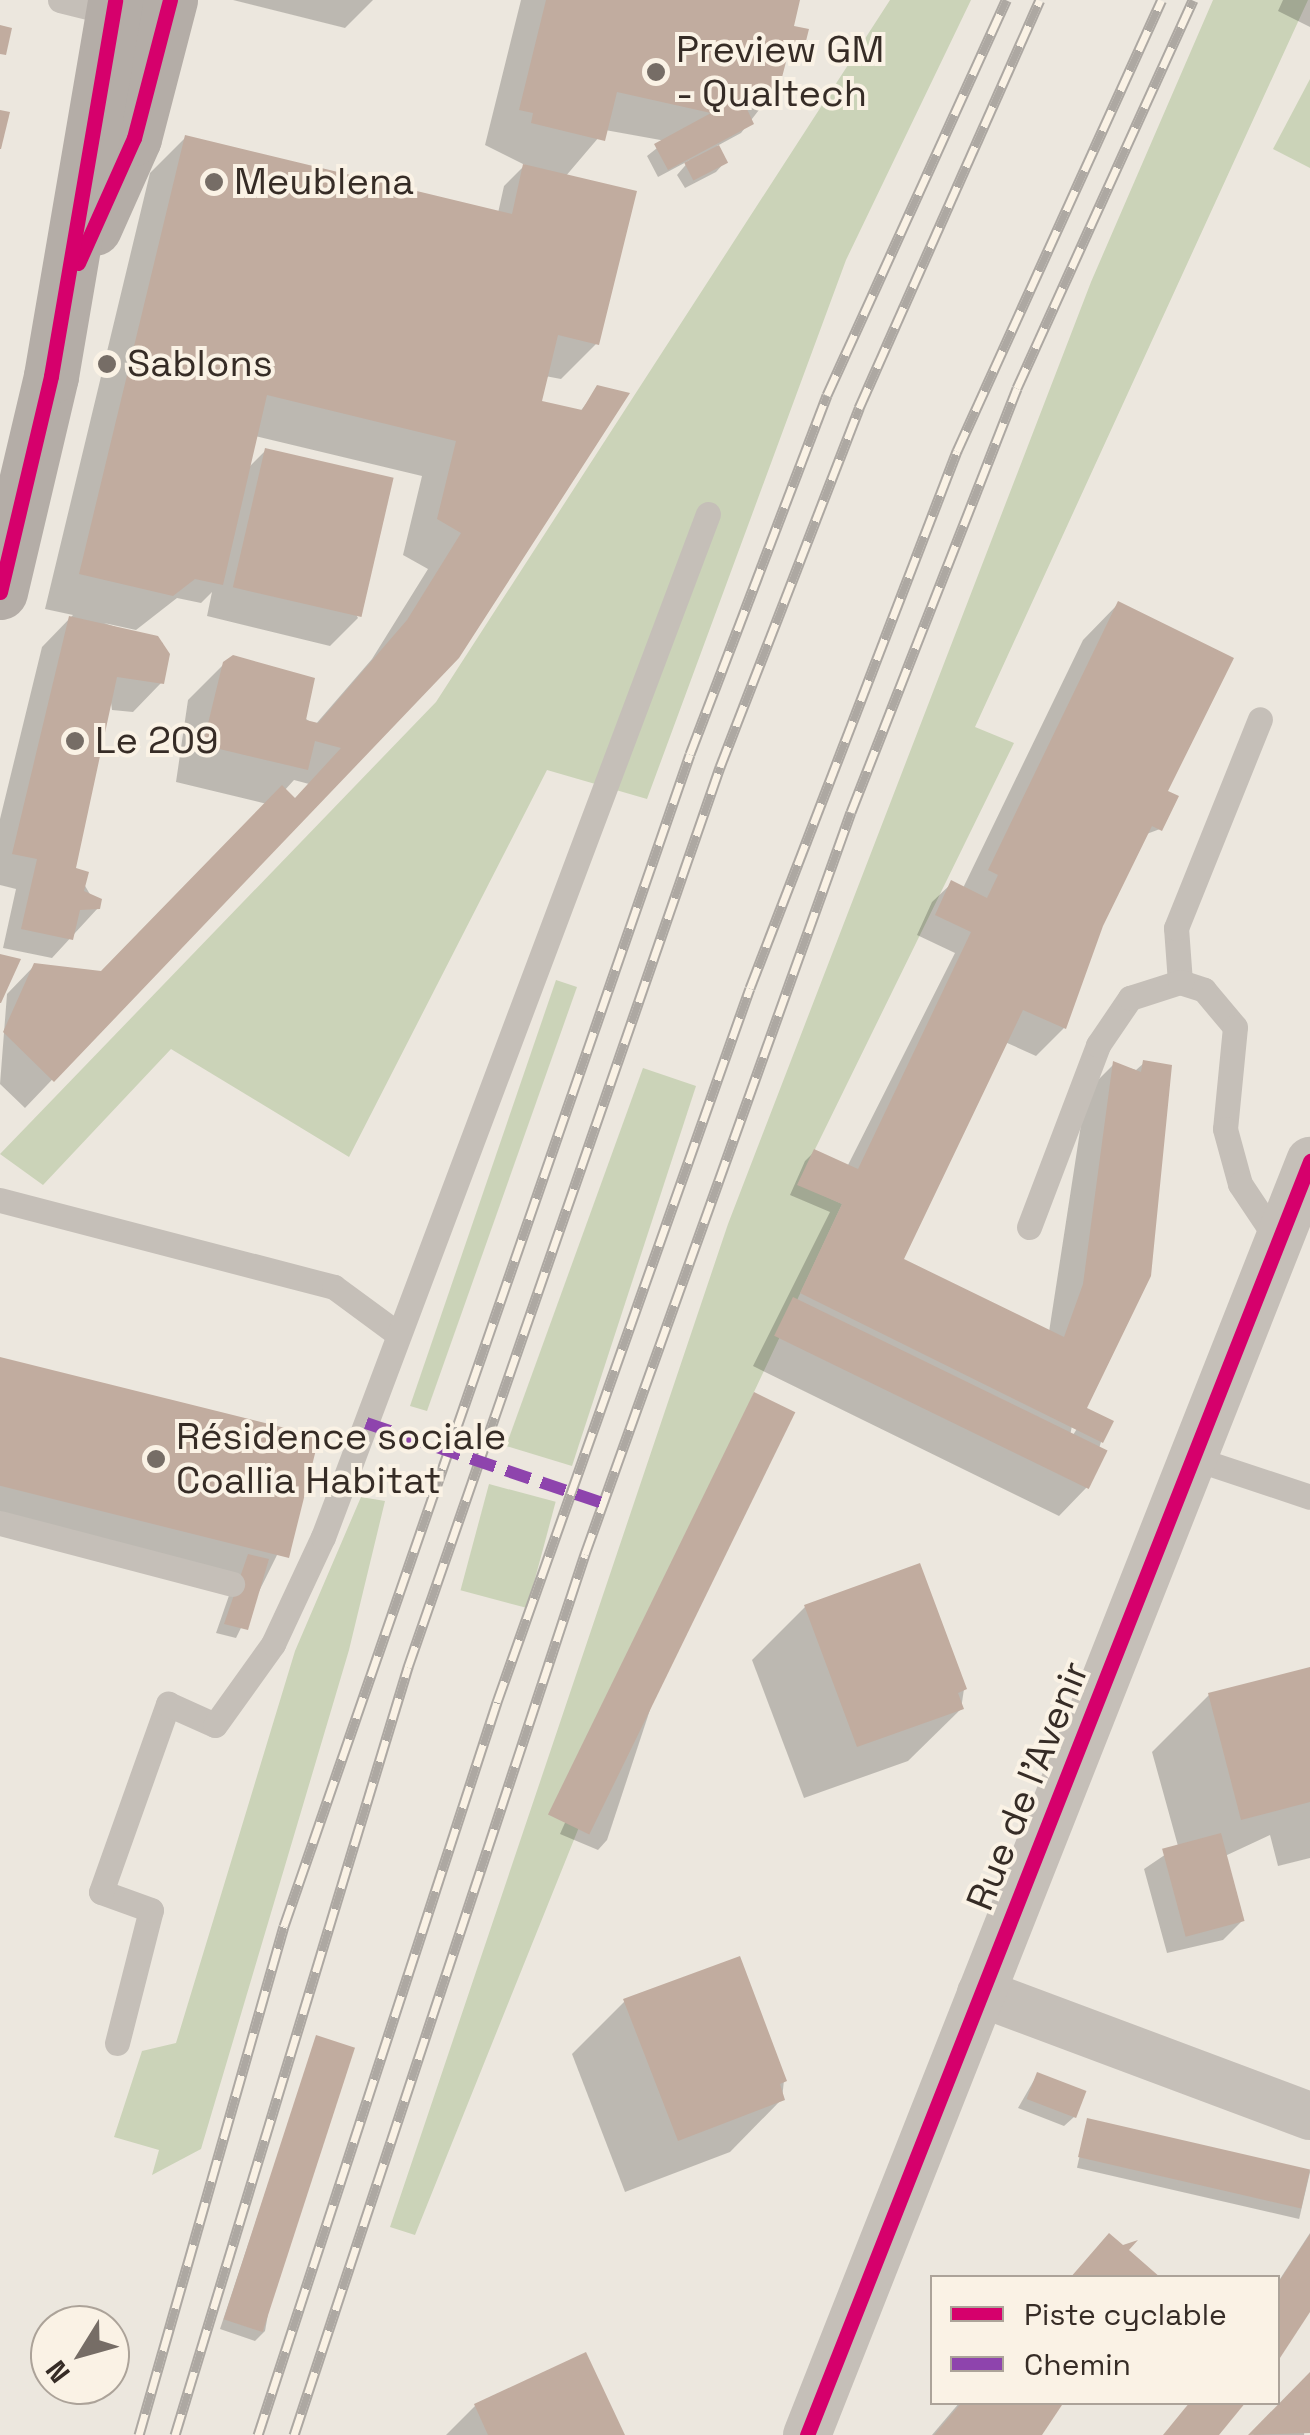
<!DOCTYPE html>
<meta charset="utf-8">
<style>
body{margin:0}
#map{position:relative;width:1310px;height:2435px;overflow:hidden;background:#ece7de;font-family:"Space Grotesk",sans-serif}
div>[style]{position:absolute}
.green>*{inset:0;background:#cbd3b8;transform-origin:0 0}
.shadow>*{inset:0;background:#0003;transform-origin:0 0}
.building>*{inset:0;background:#c1ac9f;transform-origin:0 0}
.lane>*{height:25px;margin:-12.5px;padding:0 12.5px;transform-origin:12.5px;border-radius:12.5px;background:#c5bfb8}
.street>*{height:48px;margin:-24px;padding:0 24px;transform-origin:24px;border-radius:24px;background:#c5bfb8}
.primary>*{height:55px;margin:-27.5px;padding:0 27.5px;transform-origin:27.5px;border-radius:27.5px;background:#b4ada7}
.rail>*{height:11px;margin-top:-5.5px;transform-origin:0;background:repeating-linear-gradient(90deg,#faf2e5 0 22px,#ada8a2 0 44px);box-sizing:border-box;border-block:2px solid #ada8a2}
.quiet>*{height:12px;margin-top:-6px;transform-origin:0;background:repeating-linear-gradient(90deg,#8e44ad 0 25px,transparent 0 37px)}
.cycleway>*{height:15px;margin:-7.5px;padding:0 7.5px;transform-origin:7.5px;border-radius:7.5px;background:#d6006c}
.dots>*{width:28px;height:28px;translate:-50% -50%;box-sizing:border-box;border:5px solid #faf2e5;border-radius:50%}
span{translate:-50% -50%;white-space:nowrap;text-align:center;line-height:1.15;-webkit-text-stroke:8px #faf2e5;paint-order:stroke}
.poi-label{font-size:38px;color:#362c26}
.left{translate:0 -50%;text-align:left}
.street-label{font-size:38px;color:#362c26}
.legend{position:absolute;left:930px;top:2275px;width:350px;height:130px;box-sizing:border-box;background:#faf2e5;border:2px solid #aca399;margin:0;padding:12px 18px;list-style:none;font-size:30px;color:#362c26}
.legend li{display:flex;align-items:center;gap:20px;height:50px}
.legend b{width:50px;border:2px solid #aca399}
.north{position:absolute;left:30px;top:2305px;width:100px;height:100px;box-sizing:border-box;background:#faf2e5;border:2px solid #aca399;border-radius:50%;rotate:233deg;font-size:28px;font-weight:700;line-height:40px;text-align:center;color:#362c26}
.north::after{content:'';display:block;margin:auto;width:35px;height:45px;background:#766d66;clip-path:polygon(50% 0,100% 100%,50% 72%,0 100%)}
</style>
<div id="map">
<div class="green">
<div style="clip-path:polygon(890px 0,971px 0,846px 260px,647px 799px,547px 770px,349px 1157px,171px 1049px,43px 1185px,0 1154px,436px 702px)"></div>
<div style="clip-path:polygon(1213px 0,1308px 0,975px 727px,1014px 743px,798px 1184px,842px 1204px,754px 1392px,415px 2235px,390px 2227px,728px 1224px,1091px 282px)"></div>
<div style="clip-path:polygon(1310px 79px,1310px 168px,1273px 149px)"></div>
<div style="clip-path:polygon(556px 980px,577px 987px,427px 1411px,410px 1406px)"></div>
<div style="clip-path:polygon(643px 1068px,696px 1086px,572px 1466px,506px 1446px)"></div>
<div style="left:489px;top:1484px;width:69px;height:110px;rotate:15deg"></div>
<div style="clip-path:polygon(361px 1497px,385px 1501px,349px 1650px,201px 2149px,152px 2175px,159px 2150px,114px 2137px,142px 2051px,176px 2043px,295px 1651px)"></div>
</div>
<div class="shadow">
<div style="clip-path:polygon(233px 0,373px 0,345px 28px)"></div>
<div style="clip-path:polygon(evenodd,521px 0,797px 0,776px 88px,741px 133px,717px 146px,725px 162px,716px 172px,685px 188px,677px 175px,690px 160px,658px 177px,647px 156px,666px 141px,605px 130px,565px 177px,596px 344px,561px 379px,545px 376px,539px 403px,579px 413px,598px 388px,457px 656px,25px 1108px,0 1084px,7px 994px,35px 965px,101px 974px,267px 804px,176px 782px,188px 700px,224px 664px,315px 725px,372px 659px,428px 569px,403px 555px,422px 476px,255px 436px,247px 469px,266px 450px,358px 618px,330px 646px,207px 616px,212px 592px,201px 603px,177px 598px,136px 630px,104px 623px,163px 643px,161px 683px,133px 712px,112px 710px,110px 695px,74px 867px,98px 908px,52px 958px,3px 948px,16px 889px,0 885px,0 819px,42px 647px,73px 615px,45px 609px,150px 173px,186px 137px,498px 213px,504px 186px,525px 165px,485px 145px,521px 0,294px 780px,309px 784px,294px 800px,284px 791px,294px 780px)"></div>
<div style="clip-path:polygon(1283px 0,1310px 0,1310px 27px,1278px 11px)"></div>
<div style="clip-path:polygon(1118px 604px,1165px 792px,1160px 829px,1144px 835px,1098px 927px,1064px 1028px,1036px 1056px,1005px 1042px,901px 1260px,1049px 1332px,1086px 1092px,1114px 1064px,1136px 1070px,1144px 1063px,1069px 1441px,1088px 1412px,1101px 1442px,1087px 1487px,1059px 1516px,753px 1366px,830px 1212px,790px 1195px,805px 1161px,814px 1152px,847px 1167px,955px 953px,917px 935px,932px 902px,952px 883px,963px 888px,1083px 640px)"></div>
<div style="clip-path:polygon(0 1359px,279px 1551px,236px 1638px,216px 1633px,233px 1584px,0 1526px)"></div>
<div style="clip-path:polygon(754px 1395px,607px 1840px,598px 1850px,560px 1834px)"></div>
<div style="clip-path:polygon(805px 1607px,964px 1689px,961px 1709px,908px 1761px,804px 1798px,752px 1660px)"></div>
<div style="clip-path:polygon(1310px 1669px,1310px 1858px,1278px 1866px,1270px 1835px,1225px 1856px,1242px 1921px,1223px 1940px,1167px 1953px,1144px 1869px,1178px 1846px,1152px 1752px,1209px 1695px)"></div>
<div style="clip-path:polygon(625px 2001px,784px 2080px,782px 2099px,730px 2152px,625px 2192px,572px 2054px)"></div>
<div style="clip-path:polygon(317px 2038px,265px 2331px,255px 2341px,220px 2329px)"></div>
<div style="clip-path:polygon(1037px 2075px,1074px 2117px,1064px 2126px,1018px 2108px)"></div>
<div style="left:1088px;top:2120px;width:228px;height:49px;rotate:13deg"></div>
<div style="clip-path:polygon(1310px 2233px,1310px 2307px,1278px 2357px,1278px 2282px)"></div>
<div style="clip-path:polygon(1310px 2378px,1304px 2435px,1253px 2435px)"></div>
<div style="clip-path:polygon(960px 2402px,1061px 2402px,1033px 2435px,932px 2435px)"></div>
<div style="clip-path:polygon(475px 2406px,622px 2435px,446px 2435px)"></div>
</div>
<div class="building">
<div style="clip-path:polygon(546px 0,800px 0,794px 26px,809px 29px,802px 57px,788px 54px,779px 89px,746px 107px,754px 124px,668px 170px,654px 144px,711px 113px,617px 92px,605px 141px,531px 123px,533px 113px,519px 110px)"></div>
<div style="clip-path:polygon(0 25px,12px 28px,6px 55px,0 54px)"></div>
<div style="clip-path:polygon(0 110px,10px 112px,1px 149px,0 149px)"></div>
<div style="clip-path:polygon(185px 135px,512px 214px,523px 164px,637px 191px,599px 345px,558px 335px,542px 401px,582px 410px,597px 385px,630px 393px,459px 658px,54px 1082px,3px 1032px,34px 963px,101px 971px,282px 785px,295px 798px,341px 748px,315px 741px,308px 770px,211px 747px,205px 736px,223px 662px,233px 655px,315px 678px,306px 720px,318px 723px,407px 620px,461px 533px,437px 519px,456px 441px,267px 395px,223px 585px,195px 579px,173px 596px,79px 574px)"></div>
<div style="left:719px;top:145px;width:20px;height:39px;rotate:63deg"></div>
<div style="left:265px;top:448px;width:132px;height:143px;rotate:13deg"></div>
<div style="clip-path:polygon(1118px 601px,1234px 658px,1168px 791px,1179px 796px,1162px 831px,1152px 826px,1103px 926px,1066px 1029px,1023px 1010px,904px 1259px,1064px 1337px,1083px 1284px,1113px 1061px,1141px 1072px,1143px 1060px,1172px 1065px,1151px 1276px,1087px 1408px,1114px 1421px,1103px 1443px,800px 1293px,842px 1204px,797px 1185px,814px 1149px,858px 1169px,971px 932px,935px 915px,951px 880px,987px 898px,998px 875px,988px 870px)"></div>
<div style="clip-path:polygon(69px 616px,158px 636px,170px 654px,164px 684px,117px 677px,76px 868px,89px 872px,84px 891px,102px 899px,100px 909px,80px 910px,73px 940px,21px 929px,37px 859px,12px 854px)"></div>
<div style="clip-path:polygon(0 954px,21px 959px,1px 1003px,0 1003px)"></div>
<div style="left:793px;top:1297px;width:350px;height:43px;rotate:26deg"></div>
<div style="left:0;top:1357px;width:329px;height:125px;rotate:14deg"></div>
<div style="left:754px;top:1392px;width:46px;height:470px;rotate:26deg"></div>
<div style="clip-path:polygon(248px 1554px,269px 1559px,248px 1630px,224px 1624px)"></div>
<div style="clip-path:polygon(920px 1563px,967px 1689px,958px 1693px,964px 1709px,857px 1747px,804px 1605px)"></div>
<div style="clip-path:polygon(1310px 1667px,1310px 1802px,1241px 1820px,1208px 1693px)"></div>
<div style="left:1221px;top:1833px;width:91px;height:61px;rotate:75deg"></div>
<div style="clip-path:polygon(740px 1956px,787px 2081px,780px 2084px,785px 2100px,678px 2141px,623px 1999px)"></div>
<div style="left:316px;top:2035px;width:41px;height:299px;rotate:18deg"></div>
<div style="left:1037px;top:2072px;width:53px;height:29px;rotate:21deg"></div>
<div style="left:1087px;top:2118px;width:229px;height:40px;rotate:13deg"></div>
<div style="clip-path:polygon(1109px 2233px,1123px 2245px,1138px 2240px,1129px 2250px,1161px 2278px,1070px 2278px)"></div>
<div style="clip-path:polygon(1310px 2234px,1310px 2312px,1278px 2361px,1278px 2283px)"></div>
<div style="clip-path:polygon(586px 2352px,625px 2435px,488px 2435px,474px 2404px)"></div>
<div style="clip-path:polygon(1310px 2372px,1310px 2433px,1248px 2435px)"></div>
<div style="clip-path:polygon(962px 2402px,1064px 2402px,1042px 2435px,934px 2435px)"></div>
<div style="clip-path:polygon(1190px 2402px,1246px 2402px,1219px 2435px,1163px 2435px)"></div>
</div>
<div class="lane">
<div style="left:60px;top:0;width:54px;rotate:14deg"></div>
<div style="left:1180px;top:982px;width:54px;rotate:-94.2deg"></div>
<div style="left:1176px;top:928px;width:225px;rotate:-68.1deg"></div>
<div style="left:0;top:1200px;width:345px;rotate:14.6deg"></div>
<div style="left:334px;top:1287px;width:74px;rotate:36.3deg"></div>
<div style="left:1029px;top:1227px;width:195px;rotate:-69.2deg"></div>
<div style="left:1098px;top:1045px;width:57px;rotate:-55.8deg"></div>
<div style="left:1130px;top:998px;width:52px;rotate:-17.7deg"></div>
<div style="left:1180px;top:982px;width:25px;rotate:18deg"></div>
<div style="left:1204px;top:990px;width:48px;rotate:50deg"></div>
<div style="left:1235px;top:1027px;width:102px;rotate:95.6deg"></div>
<div style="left:1225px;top:1129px;width:57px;rotate:74.7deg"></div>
<div style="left:1240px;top:1184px;width:69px;rotate:56.3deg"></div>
<div style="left:1193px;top:1458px;width:123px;rotate:18.4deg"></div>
<div style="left:0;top:1523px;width:240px;rotate:14.7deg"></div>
<div style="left:117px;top:2043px;width:137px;rotate:-75.7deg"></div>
<div style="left:151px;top:1910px;width:53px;rotate:-160.2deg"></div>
<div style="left:101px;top:1892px;width:200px;rotate:-70.4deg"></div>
<div style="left:168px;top:1704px;width:51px;rotate:24.1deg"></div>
<div style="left:215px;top:1725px;width:100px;rotate:-54.4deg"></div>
<div style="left:273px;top:1644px;width:118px;rotate:-65deg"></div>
<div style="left:323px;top:1537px;width:1093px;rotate:-69.38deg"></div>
</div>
<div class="street">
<div style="left:981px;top:1993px;width:351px;rotate:20.5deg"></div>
<div style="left:807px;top:2435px;width:1370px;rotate:-68.45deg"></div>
</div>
<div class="primary">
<div style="left:94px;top:228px;width:98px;rotate:-66deg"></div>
<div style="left:134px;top:138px;width:143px;rotate:-75.4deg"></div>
<div style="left:0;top:592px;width:222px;rotate:-76.7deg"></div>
<div style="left:51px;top:376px;width:381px;rotate:-80.3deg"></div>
</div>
<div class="rail">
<div style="left:139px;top:2435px;width:529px;rotate:-74.1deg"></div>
<div style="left:284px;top:1926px;width:1240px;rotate:-70.89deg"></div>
<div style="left:690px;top:754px;width:384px;rotate:-69.1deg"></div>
<div style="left:827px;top:395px;width:434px;rotate:-65.6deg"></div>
<div style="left:175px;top:2435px;width:803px;rotate:-73.12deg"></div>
<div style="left:408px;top:1667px;width:953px;rotate:-70.88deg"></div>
<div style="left:720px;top:767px;width:385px;rotate:-68.8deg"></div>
<div style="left:859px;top:408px;width:446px;rotate:-66.1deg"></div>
<div style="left:258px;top:2435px;width:771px;rotate:-71.94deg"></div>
<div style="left:497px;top:1702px;width:757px;rotate:-70.49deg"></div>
<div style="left:750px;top:988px;width:576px;rotate:-68.92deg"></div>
<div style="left:957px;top:451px;width:495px;rotate:-65.6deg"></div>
<div style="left:294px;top:2435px;width:928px;rotate:-71.72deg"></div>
<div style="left:585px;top:1554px;width:788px;rotate:-70.28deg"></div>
<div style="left:851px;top:812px;width:455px;rotate:-68.6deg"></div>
<div style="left:1017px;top:388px;width:426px;rotate:-65.6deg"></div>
</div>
<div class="quiet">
<div style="left:366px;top:1423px;width:250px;rotate:18.7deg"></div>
</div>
<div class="cycleway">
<div style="left:78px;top:263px;width:137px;rotate:-65.9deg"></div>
<div style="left:134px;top:138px;width:143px;rotate:-75.4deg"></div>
<div style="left:0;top:592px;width:222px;rotate:-76.7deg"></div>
<div style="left:51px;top:376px;width:381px;rotate:-80.3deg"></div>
<div style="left:807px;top:2435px;width:1370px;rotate:-68.45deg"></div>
</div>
<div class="dots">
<div style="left:656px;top:72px;background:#766d66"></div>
<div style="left:214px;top:182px;background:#766d66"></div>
<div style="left:107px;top:364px;background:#766d66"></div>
<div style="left:75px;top:741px;background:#766d66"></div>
<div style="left:156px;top:1459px;background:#766d66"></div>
</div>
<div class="poi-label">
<span class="left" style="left:676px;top:72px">Preview GM<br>- Qualtech</span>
<span class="left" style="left:234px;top:182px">Meublena</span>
<span class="left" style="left:127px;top:364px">Sablons</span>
<span class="left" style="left:95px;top:741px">Le 209</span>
<span class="left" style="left:176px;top:1459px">Résidence sociale<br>Coallia Habitat</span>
</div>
<div class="street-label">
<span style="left:1028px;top:1786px;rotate:-68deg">Rue de l'Avenir</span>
</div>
<ul class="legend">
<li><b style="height:12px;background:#d6006c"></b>Piste cyclable</li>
<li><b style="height:12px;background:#8e44ad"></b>Chemin</li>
</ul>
<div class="north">N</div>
</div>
